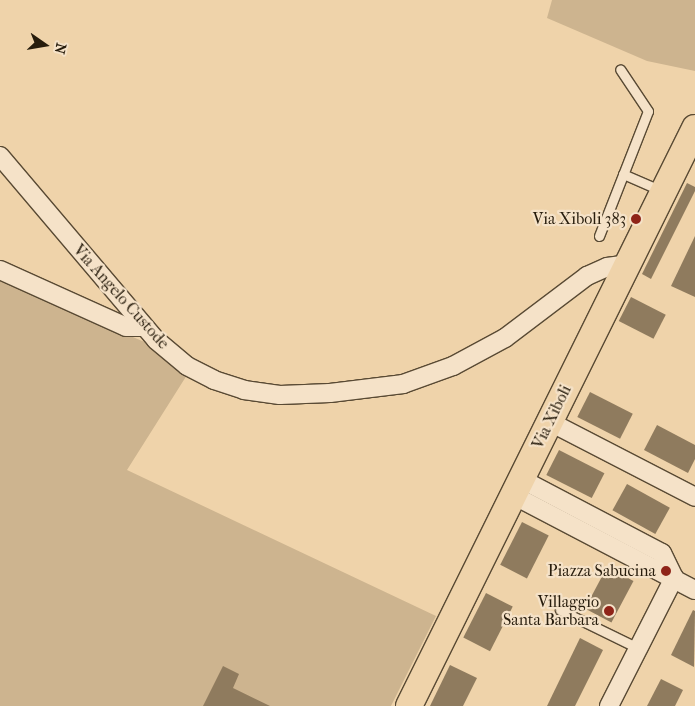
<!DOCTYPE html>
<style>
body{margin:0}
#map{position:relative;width:695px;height:706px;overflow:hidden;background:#efd3aa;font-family:"IM FELL French Canon",serif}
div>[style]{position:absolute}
.green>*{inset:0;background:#cdb48f}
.building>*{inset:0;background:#8f7b5e;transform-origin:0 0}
.roads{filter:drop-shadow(1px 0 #594a34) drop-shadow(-1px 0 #594a34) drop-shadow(0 1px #594a34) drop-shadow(0 -1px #594a34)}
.lane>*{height:9px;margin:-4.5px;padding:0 4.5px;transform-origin:4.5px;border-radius:4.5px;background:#f5e2c8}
.street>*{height:18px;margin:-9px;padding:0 9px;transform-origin:9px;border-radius:9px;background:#f5e2c8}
.primary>*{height:26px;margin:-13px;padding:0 13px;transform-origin:13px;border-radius:13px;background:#efd3aa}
.dots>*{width:14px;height:14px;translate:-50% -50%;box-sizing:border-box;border:2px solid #f5e2c8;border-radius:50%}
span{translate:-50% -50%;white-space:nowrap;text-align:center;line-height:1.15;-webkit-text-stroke:4.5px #f5e2c8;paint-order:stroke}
.poi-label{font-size:16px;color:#271c0c}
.right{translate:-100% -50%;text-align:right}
.street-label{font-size:16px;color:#271c0c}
.north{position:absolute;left:20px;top:20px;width:50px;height:50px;-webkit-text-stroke:4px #f5e2c8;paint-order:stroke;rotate:103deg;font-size:14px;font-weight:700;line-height:20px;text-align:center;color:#271c0c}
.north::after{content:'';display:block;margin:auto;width:18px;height:22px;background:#271c0c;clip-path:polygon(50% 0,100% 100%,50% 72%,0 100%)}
</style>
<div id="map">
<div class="green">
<div style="clip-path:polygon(552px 0,695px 0,695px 71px,647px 61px,547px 18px)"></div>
<div style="clip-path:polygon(0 281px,147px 343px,187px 375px,127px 470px,436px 616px,391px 706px,0 706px)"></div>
</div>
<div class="building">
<div style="clip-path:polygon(687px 183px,695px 187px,695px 191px,651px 279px,642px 274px)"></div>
<div style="clip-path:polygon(695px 236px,695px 297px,671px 286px)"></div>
<div style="left:631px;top:297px;width:39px;height:27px;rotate:27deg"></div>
<div style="left:590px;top:392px;width:48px;height:28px;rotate:27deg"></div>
<div style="clip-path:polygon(657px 425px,695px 445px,695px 459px,688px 473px,644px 450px)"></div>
<div style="left:559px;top:450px;width:51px;height:28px;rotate:27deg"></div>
<div style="left:627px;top:484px;width:49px;height:30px;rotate:29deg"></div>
<div style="left:522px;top:522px;width:30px;height:48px;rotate:27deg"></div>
<div style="left:607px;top:567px;width:30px;height:47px;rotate:28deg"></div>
<div style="left:486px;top:593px;width:30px;height:50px;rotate:27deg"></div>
<div style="clip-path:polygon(693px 610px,695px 611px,694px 667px,671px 655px)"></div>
<div style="clip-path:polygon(580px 638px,603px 650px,575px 706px,547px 706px)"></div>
<div style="clip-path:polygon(450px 665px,477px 678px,463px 706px,430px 706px)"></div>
<div style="clip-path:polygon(223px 666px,239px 674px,233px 688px,270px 706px,203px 706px)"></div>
<div style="clip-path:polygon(661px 679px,683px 690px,675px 706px,647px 706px)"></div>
</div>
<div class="roads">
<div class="lane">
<div style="left:623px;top:174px;width:43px;rotate:23.6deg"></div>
<div style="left:599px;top:236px;width:134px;rotate:-68.6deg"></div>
<div style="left:648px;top:111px;width:50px;rotate:-123.7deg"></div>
<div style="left:560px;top:610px;width:87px;rotate:26deg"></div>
</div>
<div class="street">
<div style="left:0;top:156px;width:241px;rotate:49.7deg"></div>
<div style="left:156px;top:340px;width:40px;rotate:40deg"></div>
<div style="left:187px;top:366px;width:30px;rotate:27deg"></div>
<div style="left:214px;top:380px;width:32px;rotate:18deg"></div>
<div style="left:244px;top:390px;width:36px;rotate:8deg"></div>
<div style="left:280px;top:395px;width:50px;rotate:-2.3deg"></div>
<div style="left:330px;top:393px;width:74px;rotate:-7deg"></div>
<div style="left:403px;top:384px;width:53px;rotate:-19.8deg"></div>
<div style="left:453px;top:366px;width:59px;rotate:-28.3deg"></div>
<div style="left:505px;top:338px;width:103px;rotate:-37.1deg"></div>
<div style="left:587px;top:276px;width:22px;rotate:-24deg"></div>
<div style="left:607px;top:267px;width:21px;rotate:-8deg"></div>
<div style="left:0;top:270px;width:138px;rotate:24.3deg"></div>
<div style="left:126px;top:327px;width:18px"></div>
<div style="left:550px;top:422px;width:163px;rotate:27.3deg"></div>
<div style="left:521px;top:479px;width:159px;rotate:27.7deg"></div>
<div style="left:662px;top:553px;width:28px;rotate:64deg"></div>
<div style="left:513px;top:495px;width:205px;rotate:27.6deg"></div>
<div style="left:609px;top:706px;width:144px;rotate:-63.1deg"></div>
</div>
<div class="primary">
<div style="left:409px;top:706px;width:645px;rotate:-63.67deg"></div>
</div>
</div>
<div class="dots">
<div style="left:636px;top:219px;background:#8f2418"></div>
<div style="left:666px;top:571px;background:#8f2418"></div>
<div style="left:609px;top:611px;background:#8f2418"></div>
</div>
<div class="poi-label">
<span class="right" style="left:626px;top:219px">Via Xiboli 383</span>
<span class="right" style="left:656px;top:571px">Piazza Sabucina</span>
<span class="right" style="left:599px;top:611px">Villaggio<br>Santa Barbara</span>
</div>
<div class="street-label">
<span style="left:121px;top:297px;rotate:48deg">Via Angelo Custode</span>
<span style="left:552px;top:417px;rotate:-64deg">Via Xiboli</span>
</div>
<div class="north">N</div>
</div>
